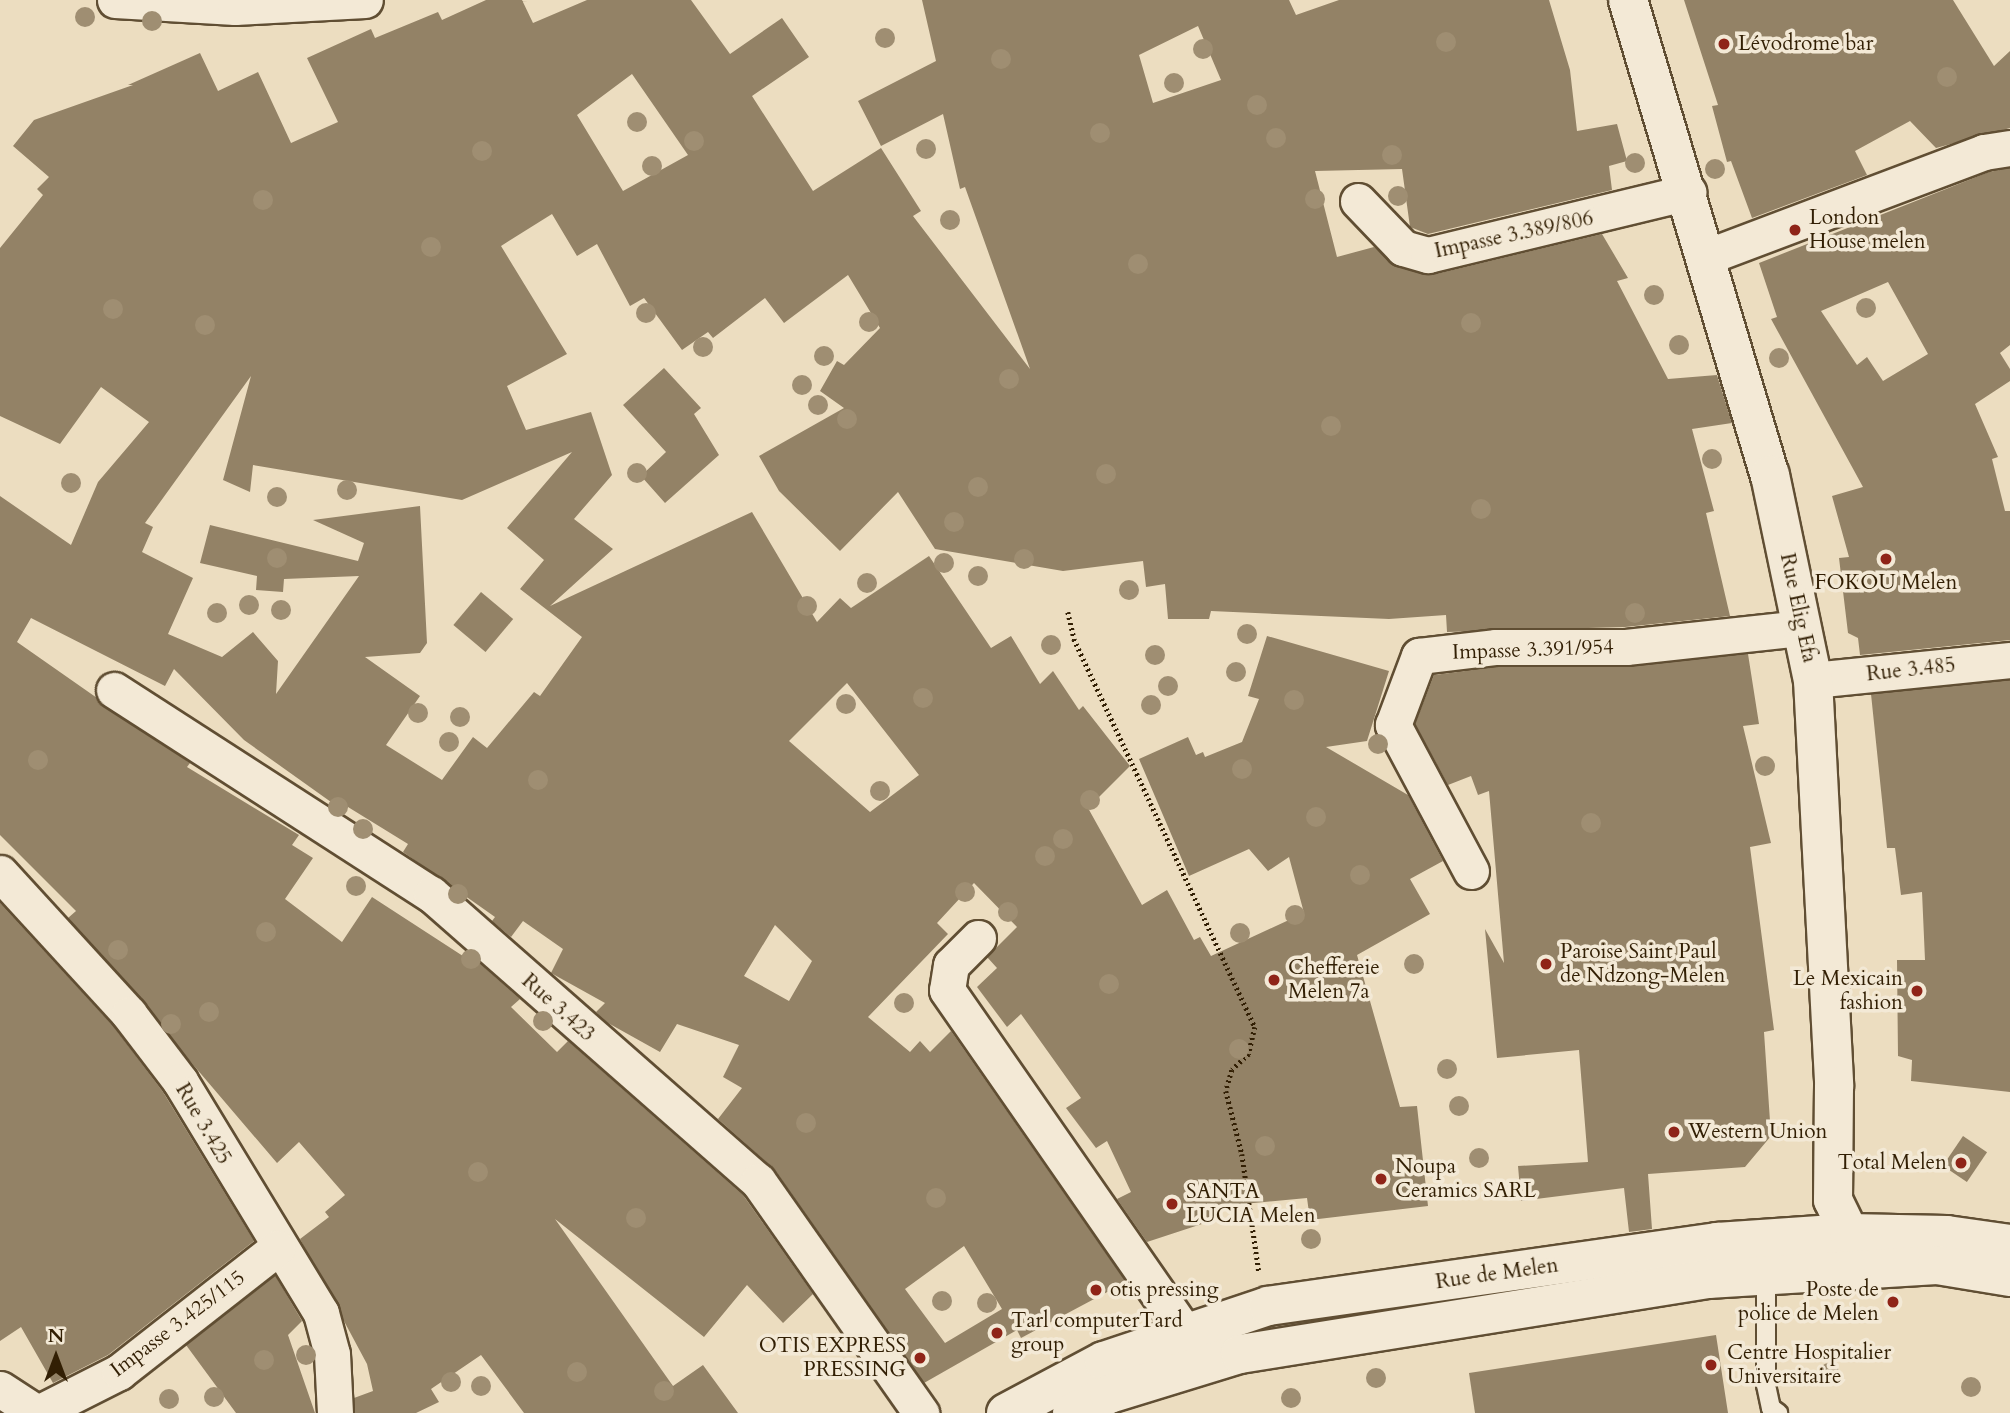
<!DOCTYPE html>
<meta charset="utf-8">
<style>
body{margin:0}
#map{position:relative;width:2010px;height:1413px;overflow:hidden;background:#ecddc0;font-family:Cardo,serif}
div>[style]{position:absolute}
.building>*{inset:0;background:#938266;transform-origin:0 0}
.path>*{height:4.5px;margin-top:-2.25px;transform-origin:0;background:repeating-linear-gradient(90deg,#321f04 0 2px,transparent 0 5.5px)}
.roads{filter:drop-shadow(2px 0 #604e33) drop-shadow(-2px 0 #604e33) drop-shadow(0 2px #604e33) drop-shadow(0 -2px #604e33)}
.lane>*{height:18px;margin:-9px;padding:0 9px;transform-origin:9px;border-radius:9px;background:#f3e9d6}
.street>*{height:35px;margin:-17.5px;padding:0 17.5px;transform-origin:17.5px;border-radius:17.5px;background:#f3e9d6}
.secondary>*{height:38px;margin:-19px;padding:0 19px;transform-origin:19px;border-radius:19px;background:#f3e9d6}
.trees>*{width:20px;height:20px;margin:-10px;border-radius:50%;background:#9f8e72}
.dots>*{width:19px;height:19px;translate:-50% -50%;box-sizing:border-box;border:4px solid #f3e9d6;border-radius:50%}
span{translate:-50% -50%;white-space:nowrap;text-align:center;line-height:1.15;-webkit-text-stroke:7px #f3e9d6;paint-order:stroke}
.poi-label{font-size:21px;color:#321f04}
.left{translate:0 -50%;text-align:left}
.right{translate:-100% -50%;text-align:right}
.street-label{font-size:21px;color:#321f04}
.north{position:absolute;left:21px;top:1322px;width:70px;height:70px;-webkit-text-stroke:5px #f3e9d6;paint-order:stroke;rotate:0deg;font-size:19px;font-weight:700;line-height:28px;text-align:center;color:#321f04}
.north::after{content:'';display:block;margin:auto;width:24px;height:32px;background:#321f04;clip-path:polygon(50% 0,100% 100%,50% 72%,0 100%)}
</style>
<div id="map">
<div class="building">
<div style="clip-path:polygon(evenodd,486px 0,522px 0,533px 23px,587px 0,691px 0,730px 54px,782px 18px,809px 57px,752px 96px,813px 191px,881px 148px,921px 211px,913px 216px,1030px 369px,965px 187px,960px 189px,943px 114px,881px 146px,858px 101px,936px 61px,922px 0,1289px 0,1296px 15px,1339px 0,1549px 0,1570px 70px,1577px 131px,1617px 124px,1627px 161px,1609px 166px,1612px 190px,1428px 234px,1410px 227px,1402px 169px,1315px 171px,1337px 257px,1374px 247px,1397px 267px,1432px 275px,1602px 234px,1628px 278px,1617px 281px,1668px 379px,1717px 375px,1732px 423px,1692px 429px,1714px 511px,1706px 513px,1730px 616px,1625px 627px,1447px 632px,1446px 615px,1389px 619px,1211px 611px,1209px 619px,1168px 619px,1165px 584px,1146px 587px,1143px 561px,1063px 571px,935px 549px,898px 492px,840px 551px,779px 491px,759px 456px,844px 408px,820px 391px,837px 361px,844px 365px,880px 328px,848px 275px,784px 323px,765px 298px,713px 338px,708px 332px,682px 350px,644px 298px,630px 306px,597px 244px,577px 256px,552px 214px,501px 246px,567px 354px,507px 386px,526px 430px,591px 412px,612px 475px,574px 519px,613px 549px,550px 606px,752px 512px,817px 622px,840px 598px,851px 608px,929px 556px,991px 648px,1011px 636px,1040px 684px,1053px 671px,1079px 710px,1083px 706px,1130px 766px,1088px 808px,1142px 905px,1167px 890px,1194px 940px,1200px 937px,1211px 956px,1304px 913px,1289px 857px,1268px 871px,1249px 849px,1189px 876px,1139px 759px,1188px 737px,1196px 755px,1203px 752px,1205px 757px,1242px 742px,1259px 699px,1248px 696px,1267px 636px,1389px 671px,1367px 741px,1326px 747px,1408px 795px,1443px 861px,1410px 879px,1430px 914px,1357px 955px,1400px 1107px,1417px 1106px,1428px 1206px,1310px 1220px,1307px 1198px,1212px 1207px,1217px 1219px,1147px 1242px,1117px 1199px,1131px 1192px,1107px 1141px,1096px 1148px,1066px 1108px,1081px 1098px,1021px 1014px,1007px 1027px,977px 987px,997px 968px,987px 957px,1017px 927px,974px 883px,937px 923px,948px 934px,868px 1017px,910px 1052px,920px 1041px,930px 1052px,951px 1031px,1126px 1282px,1021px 1338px,1017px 1330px,924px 1383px,774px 1169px,718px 1119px,742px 1088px,723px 1077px,739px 1045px,677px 1024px,660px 1052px,608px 1023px,596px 1012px,605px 1003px,551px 973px,563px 949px,523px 921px,511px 937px,492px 921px,495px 917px,403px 852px,408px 844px,348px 807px,345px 812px,244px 740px,174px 669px,165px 686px,31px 618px,17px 642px,190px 763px,187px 767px,299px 835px,292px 845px,313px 858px,285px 899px,342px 942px,372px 897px,466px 958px,469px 954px,520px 999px,511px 1007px,557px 1052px,568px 1041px,743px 1195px,813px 1294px,783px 1323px,747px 1285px,704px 1337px,555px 1219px,673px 1386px,703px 1365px,738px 1413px,524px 1413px,481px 1355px,431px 1389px,439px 1402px,416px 1413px,355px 1413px,354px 1398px,373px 1391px,367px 1364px,300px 1239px,329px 1217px,325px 1212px,345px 1195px,299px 1142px,277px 1163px,68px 918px,76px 911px,0 835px,0 496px,71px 545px,98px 482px,149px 422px,101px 387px,60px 444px,0 416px,0 248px,43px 195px,37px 189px,49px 177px,13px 146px,34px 120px,133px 85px,128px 85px,200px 53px,218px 91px,258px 72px,291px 143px,338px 122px,307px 58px,371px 29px,375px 38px,438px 12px,442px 20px,486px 0,1198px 26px,1221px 80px,1153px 103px,1139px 55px,1198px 26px,486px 0,632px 74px,688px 155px,623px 191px,577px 115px,632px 74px,486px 0,251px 376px,223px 480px,250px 492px,253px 465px,462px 500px,572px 452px,507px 528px,544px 560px,520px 589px,582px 637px,540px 696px,534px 692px,487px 748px,473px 737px,442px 780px,386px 745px,420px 696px,365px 657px,420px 653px,427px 643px,420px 506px,313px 520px,364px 543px,358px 561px,210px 525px,200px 563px,257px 576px,256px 590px,283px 592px,284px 579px,359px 576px,276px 694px,278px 661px,253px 632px,222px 657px,168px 634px,193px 578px,142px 552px,153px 527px,145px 523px,251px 376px,486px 0,847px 683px,919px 775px,870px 812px,789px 741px,847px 683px,486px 0,775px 925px,812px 961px,789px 1001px,744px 976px,775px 925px,486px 0,964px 1246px,1002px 1309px,945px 1343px,905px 1289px,964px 1246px)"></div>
<div style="clip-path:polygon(1684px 0,1953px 0,1994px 66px,2010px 51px,2010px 128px,1936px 148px,1910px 121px,1855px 151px,1867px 175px,1752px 218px,1731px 161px,1727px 162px,1712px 106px,1718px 105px)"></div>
<div style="clip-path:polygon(evenodd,2010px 168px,2010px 345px,2000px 353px,2010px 369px,2010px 381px,1975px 404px,1998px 457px,1992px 459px,2005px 511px,2010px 511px,2010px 640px,1860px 655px,1858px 638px,1848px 633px,1839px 558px,1849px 557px,1832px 496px,1863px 487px,1771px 319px,1777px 317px,1759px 263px,1989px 172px,2010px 168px,1888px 282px,1928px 354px,1883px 381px,1867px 357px,1857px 365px,1821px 311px,1888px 282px)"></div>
<div style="clip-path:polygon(664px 368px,701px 408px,694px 414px,719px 455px,665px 503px,641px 476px,666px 452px,623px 405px)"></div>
<div style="left:481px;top:592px;width:42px;height:43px;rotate:40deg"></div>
<div style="clip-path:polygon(1748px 654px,1759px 724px,1743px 726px,1771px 843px,1750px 847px,1774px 1030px,1764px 1032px,1771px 1136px,1745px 1167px,1648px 1174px,1652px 1229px,1629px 1232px,1624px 1188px,1521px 1201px,1518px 1166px,1588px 1162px,1579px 1050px,1497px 1058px,1485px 929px,1504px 963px,1489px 791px,1478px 795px,1471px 776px,1448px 785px,1415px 724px,1434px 675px,1497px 667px,1628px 667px)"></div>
<div style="clip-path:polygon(2010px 680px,2010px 1092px,1911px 1081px,1912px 1060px,1898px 1056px,1897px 960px,1925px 960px,1922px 892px,1901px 895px,1895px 848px,1887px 848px,1871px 694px)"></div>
<div style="clip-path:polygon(0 903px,114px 1027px,163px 1092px,254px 1241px,108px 1355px,53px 1383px,21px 1327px,0 1341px)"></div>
<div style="left:1963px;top:1136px;width:29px;height:36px;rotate:34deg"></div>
<div style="clip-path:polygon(275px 1275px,302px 1321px,288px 1335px,315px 1413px,236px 1413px,186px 1345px)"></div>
<div style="clip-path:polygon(1716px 1335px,1728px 1413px,1475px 1413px,1469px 1373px)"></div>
</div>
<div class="path">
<div style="left:1068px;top:612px;width:28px;rotate:77deg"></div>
<div style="left:1074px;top:639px;width:428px;rotate:65deg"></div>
<div style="left:1255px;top:1027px;width:28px;rotate:103deg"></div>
<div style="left:1249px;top:1054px;width:23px;rotate:137deg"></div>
<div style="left:1232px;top:1070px;width:22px;rotate:106deg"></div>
<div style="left:1226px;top:1091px;width:65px;rotate:75.7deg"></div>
<div style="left:1242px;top:1154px;width:119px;rotate:81.8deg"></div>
</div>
<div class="roads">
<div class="lane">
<div style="left:1766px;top:1273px;width:112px;rotate:90deg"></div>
<div style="left:1766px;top:1385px;width:24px;rotate:78deg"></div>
<div style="left:1771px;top:1408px;width:9px;rotate:36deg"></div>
</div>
<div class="street">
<div style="left:115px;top:0;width:120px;rotate:3.3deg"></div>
<div style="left:235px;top:7px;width:130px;rotate:-3.1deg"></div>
<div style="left:1358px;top:201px;width:65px;rotate:46.2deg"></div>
<div style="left:1403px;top:248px;width:26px;rotate:16deg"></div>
<div style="left:1428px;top:255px;width:268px;rotate:-13.6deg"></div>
<div style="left:1706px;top:257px;width:297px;rotate:-20.7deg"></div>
<div style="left:1984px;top:152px;width:26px;rotate:-9deg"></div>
<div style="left:1813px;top:680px;width:198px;rotate:-5.8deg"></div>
<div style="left:114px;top:690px;width:377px;rotate:32.8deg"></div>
<div style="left:431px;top:894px;width:435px;rotate:41.3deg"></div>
<div style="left:758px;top:1181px;width:284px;rotate:54.9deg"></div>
<div style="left:1471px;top:871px;width:166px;rotate:-118.1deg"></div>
<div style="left:1393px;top:725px;width:74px;rotate:-69.4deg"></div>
<div style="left:1419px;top:656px;width:78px;rotate:-6.7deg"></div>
<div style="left:1496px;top:647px;width:130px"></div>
<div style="left:1626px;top:647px;width:177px;rotate:-6.2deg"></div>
<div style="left:0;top:873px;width:191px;rotate:47.5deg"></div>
<div style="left:129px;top:1014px;width:84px;rotate:52.7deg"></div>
<div style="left:180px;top:1081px;width:271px;rotate:58.7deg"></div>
<div style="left:321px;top:1313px;width:42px;rotate:75deg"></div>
<div style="left:332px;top:1354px;width:59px;rotate:87.1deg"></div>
<div style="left:978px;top:938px;width:38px;rotate:135deg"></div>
<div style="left:951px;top:965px;width:25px;rotate:99deg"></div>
<div style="left:947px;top:990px;width:417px;rotate:55.2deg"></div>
<div style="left:0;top:1389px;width:44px;rotate:33deg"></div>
<div style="left:38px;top:1413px;width:91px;rotate:-26.8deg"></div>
<div style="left:119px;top:1372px;width:201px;rotate:-38.1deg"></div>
</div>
<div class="secondary">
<div style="left:1628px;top:0;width:496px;rotate:73.4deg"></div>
<div style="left:1770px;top:475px;width:209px;rotate:78.2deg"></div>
<div style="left:1813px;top:680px;width:407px;rotate:87deg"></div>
<div style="left:1834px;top:1086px;width:114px;rotate:90.5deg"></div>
<div style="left:1833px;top:1200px;width:37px;rotate:64deg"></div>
<div style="left:1006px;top:1413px;width:111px;rotate:-28deg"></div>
<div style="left:1104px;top:1361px;width:173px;rotate:-18.5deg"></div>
<div style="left:1268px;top:1306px;width:454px;rotate:-8.1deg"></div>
<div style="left:1717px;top:1242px;width:132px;rotate:-3.9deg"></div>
<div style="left:1849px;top:1233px;width:98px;rotate:1.2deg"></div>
<div style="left:1947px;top:1235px;width:64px;rotate:8.1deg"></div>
<div style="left:1072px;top:1413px;width:42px;rotate:-27.2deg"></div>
<div style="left:1109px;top:1394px;width:137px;rotate:-17deg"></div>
<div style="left:1240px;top:1354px;width:474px;rotate:-9.1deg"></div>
<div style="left:1708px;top:1279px;width:229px;rotate:-3.5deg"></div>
<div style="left:1937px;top:1265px;width:74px;rotate:9.3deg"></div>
</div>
</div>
<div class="trees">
<div style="left:85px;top:17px"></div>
<div style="left:152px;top:21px"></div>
<div style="left:885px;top:38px"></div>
<div style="left:1446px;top:42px"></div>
<div style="left:1203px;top:49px"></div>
<div style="left:1001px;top:59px"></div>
<div style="left:1947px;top:77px"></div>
<div style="left:1174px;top:83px"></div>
<div style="left:1257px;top:105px"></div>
<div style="left:637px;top:122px"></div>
<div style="left:1100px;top:133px"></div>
<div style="left:1276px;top:138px"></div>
<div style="left:694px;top:141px"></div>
<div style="left:926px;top:149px"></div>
<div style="left:482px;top:151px"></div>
<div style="left:1392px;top:155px"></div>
<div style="left:1635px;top:163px"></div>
<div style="left:652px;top:166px"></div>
<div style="left:1715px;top:169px"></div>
<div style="left:1398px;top:196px"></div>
<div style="left:1315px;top:199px"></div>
<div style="left:263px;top:200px"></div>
<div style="left:950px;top:220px"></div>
<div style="left:431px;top:247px"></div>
<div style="left:1138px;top:264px"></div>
<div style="left:1654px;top:295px"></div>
<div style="left:1866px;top:308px"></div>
<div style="left:113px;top:309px"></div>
<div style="left:646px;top:313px"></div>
<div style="left:869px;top:322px"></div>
<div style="left:1471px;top:323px"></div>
<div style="left:205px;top:325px"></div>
<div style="left:1679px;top:345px"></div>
<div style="left:703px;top:347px"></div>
<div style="left:824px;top:356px"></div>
<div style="left:1779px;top:358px"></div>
<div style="left:1009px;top:379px"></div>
<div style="left:802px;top:385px"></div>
<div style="left:818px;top:405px"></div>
<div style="left:847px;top:419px"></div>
<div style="left:1331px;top:426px"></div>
<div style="left:1712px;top:459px"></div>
<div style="left:637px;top:473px"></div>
<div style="left:1106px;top:474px"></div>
<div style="left:71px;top:483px"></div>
<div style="left:978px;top:487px"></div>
<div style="left:347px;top:490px"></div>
<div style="left:277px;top:497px"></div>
<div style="left:1481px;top:509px"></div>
<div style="left:954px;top:522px"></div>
<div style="left:277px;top:558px"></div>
<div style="left:1024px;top:559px"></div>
<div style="left:944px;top:563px"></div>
<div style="left:978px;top:576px"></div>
<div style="left:867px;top:583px"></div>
<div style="left:1129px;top:590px"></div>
<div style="left:249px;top:605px"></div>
<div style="left:807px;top:606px"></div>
<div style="left:281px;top:610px"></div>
<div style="left:217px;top:613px"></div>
<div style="left:1635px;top:613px"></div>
<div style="left:1247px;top:634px"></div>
<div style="left:1051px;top:645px"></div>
<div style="left:1155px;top:655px"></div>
<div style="left:1236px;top:672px"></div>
<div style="left:1168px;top:686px"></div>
<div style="left:923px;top:698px"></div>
<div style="left:1294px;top:700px"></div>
<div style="left:846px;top:704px"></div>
<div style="left:1151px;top:705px"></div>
<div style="left:418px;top:713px"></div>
<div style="left:460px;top:717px"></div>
<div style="left:449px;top:742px"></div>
<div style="left:1378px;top:744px"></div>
<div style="left:38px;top:760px"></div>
<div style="left:1765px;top:766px"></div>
<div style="left:1242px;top:769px"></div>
<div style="left:538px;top:780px"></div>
<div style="left:880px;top:791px"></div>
<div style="left:1090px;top:800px"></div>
<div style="left:338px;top:807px"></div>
<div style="left:1316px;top:817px"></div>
<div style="left:1591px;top:823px"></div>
<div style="left:363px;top:829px"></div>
<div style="left:1063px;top:839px"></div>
<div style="left:1045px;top:856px"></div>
<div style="left:1360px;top:875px"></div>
<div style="left:356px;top:886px"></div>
<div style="left:965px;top:892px"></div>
<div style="left:458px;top:894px"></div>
<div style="left:1008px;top:912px"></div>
<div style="left:1295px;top:915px"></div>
<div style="left:266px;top:932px"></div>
<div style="left:1240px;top:933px"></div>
<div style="left:118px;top:950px"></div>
<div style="left:471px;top:959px"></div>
<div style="left:1414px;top:964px"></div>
<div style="left:1109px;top:984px"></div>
<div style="left:904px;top:1003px"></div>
<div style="left:209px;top:1012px"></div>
<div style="left:543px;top:1021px"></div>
<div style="left:171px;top:1024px"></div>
<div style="left:1239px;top:1049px"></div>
<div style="left:1447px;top:1069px"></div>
<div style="left:1459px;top:1106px"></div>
<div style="left:806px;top:1123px"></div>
<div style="left:1265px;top:1146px"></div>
<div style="left:1479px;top:1158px"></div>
<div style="left:478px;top:1172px"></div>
<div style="left:936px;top:1198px"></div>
<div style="left:636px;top:1218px"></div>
<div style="left:1311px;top:1239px"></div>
<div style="left:942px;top:1301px"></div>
<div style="left:987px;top:1303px"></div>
<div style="left:306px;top:1355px"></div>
<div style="left:264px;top:1360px"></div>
<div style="left:577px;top:1372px"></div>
<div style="left:1829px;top:1373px"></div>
<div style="left:1376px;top:1378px"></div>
<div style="left:451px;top:1382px"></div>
<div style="left:481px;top:1386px"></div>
<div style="left:1971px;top:1387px"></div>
<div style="left:664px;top:1391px"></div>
<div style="left:214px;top:1397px"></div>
<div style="left:1291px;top:1398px"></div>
<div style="left:169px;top:1399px"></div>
</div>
<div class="dots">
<div style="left:1724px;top:44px;background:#8f2418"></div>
<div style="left:1795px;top:230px;background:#8f2418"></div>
<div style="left:1886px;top:559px;background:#8f2418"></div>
<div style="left:1546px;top:964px;background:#8f2418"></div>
<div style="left:1274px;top:980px;background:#8f2418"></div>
<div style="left:1917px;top:991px;background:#8f2418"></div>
<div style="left:1674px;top:1132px;background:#8f2418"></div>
<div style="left:1961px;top:1163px;background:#8f2418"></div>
<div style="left:1381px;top:1179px;background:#8f2418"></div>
<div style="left:1172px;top:1204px;background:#8f2418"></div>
<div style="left:1096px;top:1290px;background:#8f2418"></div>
<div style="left:1893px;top:1302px;background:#8f2418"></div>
<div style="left:997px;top:1333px;background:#8f2418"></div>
<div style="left:920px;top:1358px;background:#8f2418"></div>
<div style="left:1711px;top:1365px;background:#8f2418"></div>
</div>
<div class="poi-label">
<span class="left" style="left:1738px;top:44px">Lévodrome bar</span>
<span class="left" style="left:1809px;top:230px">London<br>House melen</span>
<span style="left:1886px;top:583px">FOKOU Melen</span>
<span class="left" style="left:1560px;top:964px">Paroise Saint Paul<br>de Ndzong-Melen</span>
<span class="left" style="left:1288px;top:980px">Cheffereie<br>Melen 7a</span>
<span class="right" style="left:1903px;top:991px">Le Mexicain<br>fashion</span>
<span class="left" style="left:1688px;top:1132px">Western Union</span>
<span class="right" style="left:1947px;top:1163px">Total Melen</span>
<span class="left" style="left:1395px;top:1179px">Noupa<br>Ceramics SARL</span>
<span class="left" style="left:1186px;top:1204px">SANTA<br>LUCIA Melen</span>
<span class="left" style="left:1110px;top:1290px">otis pressing</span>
<span class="right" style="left:1879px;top:1302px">Poste de<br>police de Melen</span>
<span class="left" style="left:1011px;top:1333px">Tarl computerTard<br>group</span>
<span class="right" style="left:906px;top:1358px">OTIS EXPRESS<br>PRESSING</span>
<span class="left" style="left:1727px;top:1365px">Centre Hospitalier<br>Universitaire</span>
</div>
<div class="street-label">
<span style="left:1514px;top:235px;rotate:-12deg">Impasse 3.389/806</span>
<span style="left:1798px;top:608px;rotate:78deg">Rue Elig Efa</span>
<span style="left:1533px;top:650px;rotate:-2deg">Impasse 3.391/954</span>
<span style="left:1911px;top:670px;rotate:-6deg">Rue 3.485</span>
<span style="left:558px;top:1008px;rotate:42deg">Rue 3.423</span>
<span style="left:203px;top:1124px;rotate:60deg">Rue 3.425</span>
<span style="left:1497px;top:1274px;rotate:-8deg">Rue de Melen</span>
<span style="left:178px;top:1324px;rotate:-37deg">Impasse 3.425/115</span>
</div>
<div class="north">N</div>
</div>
